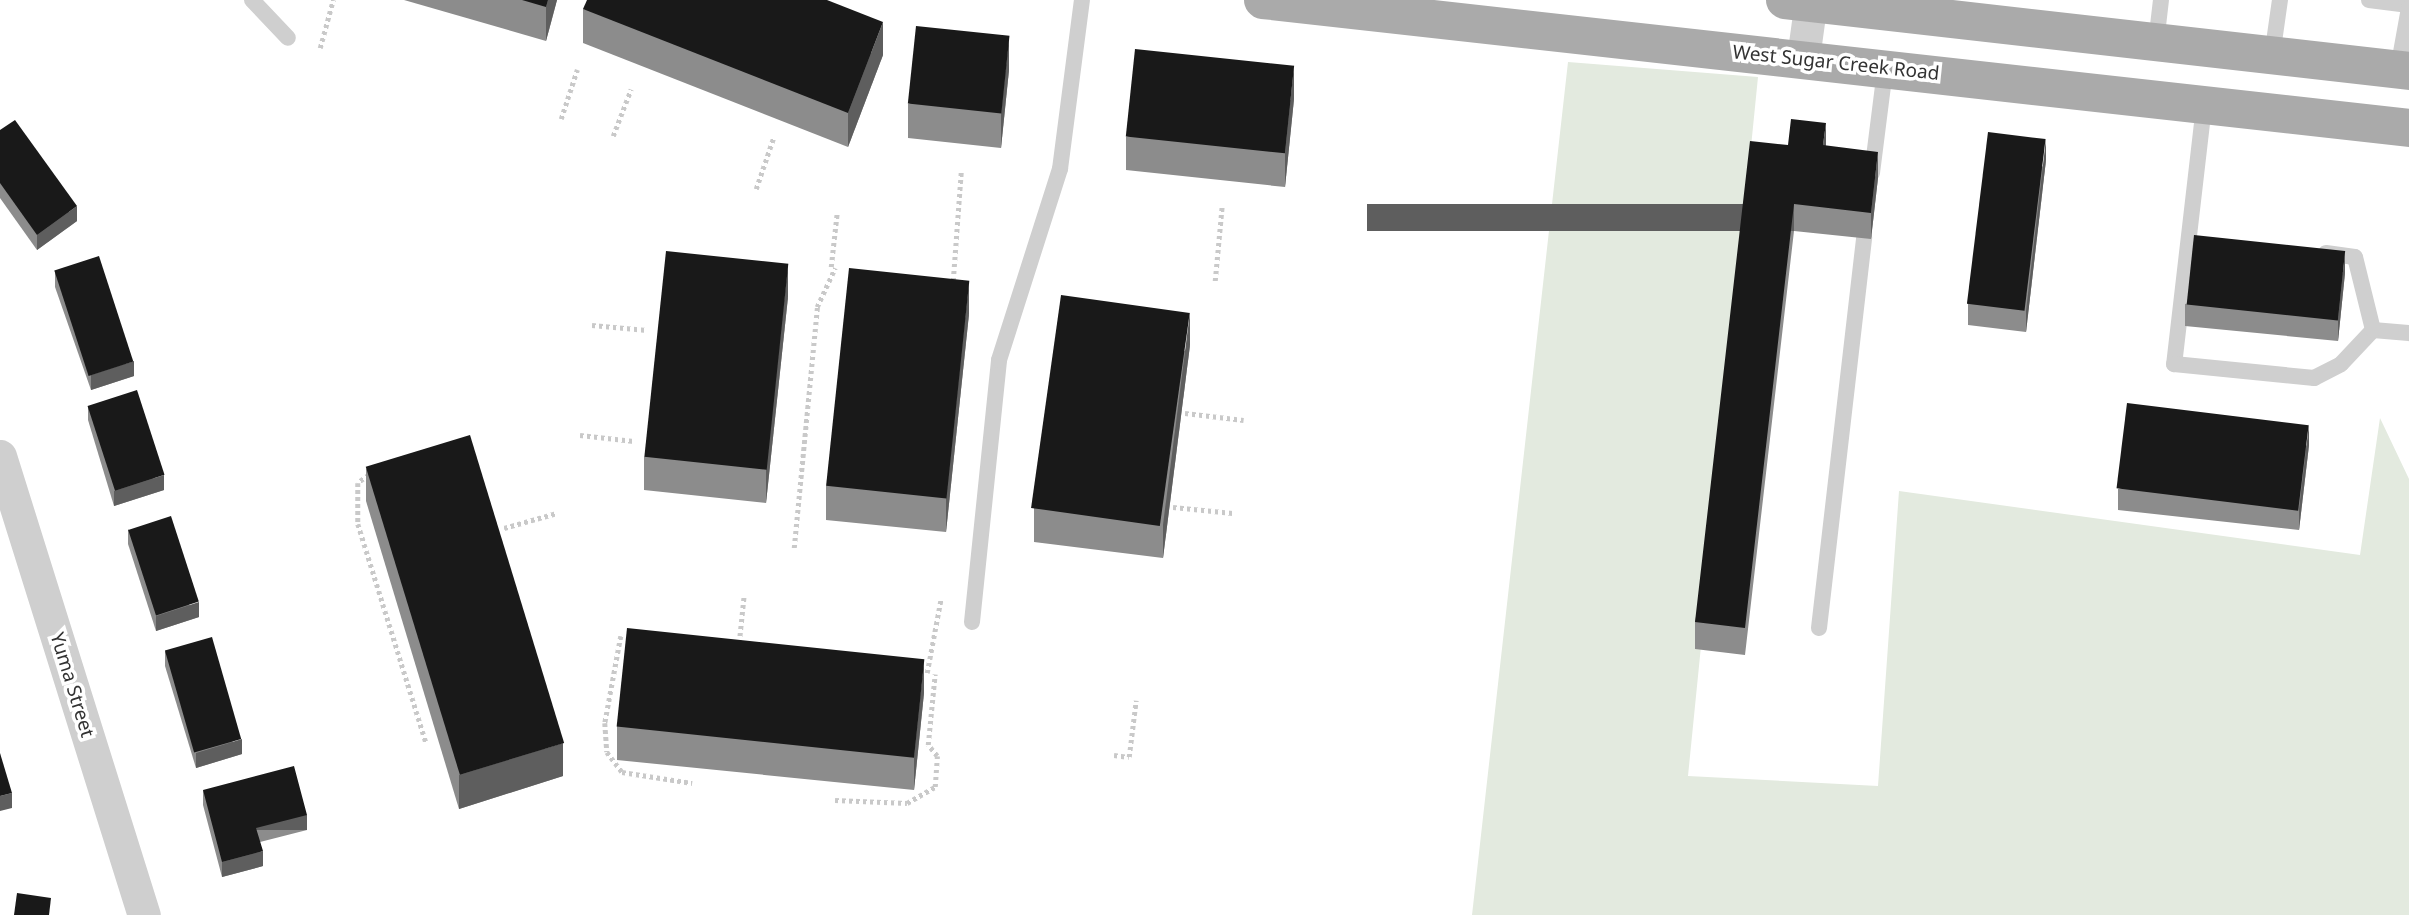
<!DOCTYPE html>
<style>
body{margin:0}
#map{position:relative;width:2409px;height:915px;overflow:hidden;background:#fff;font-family:"Noto Sans",sans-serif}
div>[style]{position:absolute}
.green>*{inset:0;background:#e3eadf}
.path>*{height:4.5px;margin-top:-2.25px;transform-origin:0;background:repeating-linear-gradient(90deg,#c9c9c9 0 3.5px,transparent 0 7px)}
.service>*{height:16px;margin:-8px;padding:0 8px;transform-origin:8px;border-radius:8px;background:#cfcfcf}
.minor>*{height:33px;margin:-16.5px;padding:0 16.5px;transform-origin:16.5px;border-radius:16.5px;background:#cfcfcf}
.primary>*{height:38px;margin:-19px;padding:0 19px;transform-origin:19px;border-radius:19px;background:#aaa}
.wall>*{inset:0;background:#8c8c8c}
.shaded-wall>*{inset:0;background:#5e5e5e;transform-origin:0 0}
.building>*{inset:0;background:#191919;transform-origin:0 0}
span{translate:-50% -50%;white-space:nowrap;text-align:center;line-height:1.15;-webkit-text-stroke:7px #fff;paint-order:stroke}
.street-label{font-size:19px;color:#323232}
</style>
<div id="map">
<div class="green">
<div style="clip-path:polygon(1568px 62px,1758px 77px,1688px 776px,1878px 786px,1899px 491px,2360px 555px,2380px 418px,2409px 479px,2409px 915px,1472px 915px)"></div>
</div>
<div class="path">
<div style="left:320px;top:48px;width:50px;rotate:-74.8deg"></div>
<div style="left:561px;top:119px;width:52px;rotate:-71.9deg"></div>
<div style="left:613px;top:136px;width:50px;rotate:-69deg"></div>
<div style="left:756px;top:189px;width:53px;rotate:-71.2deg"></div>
<div style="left:831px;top:267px;width:54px;rotate:-83.7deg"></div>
<div style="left:953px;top:281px;width:109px;rotate:-85.8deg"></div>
<div style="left:1215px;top:281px;width:76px;rotate:-84.7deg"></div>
<div style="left:592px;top:325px;width:55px;rotate:5.2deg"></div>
<div style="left:1185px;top:413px;width:59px;rotate:6.8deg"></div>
<div style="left:580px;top:435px;width:54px;rotate:6.3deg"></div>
<div style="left:369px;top:475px;width:14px;rotate:144deg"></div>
<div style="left:358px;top:483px;width:41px;rotate:90deg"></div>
<div style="left:358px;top:524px;width:228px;rotate:72.7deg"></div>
<div style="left:1173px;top:507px;width:60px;rotate:5.7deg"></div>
<div style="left:504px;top:528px;width:55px;rotate:-15.8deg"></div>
<div style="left:794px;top:548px;width:242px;rotate:-84.5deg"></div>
<div style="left:817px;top:307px;width:43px;rotate:-65.2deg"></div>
<div style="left:621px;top:636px;width:88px;rotate:100.4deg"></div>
<div style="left:605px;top:723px;width:29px;rotate:86deg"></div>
<div style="left:607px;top:752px;width:25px;rotate:53deg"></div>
<div style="left:622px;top:772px;width:71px;rotate:8.9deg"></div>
<div style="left:739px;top:643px;width:48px;rotate:-84.1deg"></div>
<div style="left:927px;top:673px;width:76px;rotate:-79.4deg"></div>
<div style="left:1114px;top:755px;width:15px;rotate:8deg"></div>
<div style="left:1129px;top:757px;width:57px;rotate:-83deg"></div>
<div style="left:835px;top:800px;width:72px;rotate:2.4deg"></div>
<div style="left:907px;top:803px;width:32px;rotate:-30deg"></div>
<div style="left:935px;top:787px;width:31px;rotate:-86deg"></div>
<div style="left:937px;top:756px;width:14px;rotate:-129deg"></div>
<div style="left:928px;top:745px;width:71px;rotate:-84.4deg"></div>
</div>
<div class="service">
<div style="left:252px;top:0;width:52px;rotate:46.5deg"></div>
<div style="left:2369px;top:0;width:40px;rotate:7.1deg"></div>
<div style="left:2156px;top:43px;width:43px;rotate:-83.4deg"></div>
<div style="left:2272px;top:56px;width:57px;rotate:-81.9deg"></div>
<div style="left:2398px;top:69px;width:62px;rotate:-79.8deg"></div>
<div style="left:2204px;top:106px;width:260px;rotate:96.6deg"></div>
<div style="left:2174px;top:364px;width:141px;rotate:5.7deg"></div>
<div style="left:2314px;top:378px;width:30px;rotate:-27deg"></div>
<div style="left:2341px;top:364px;width:47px;rotate:-46.7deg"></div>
<div style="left:2373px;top:330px;width:36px;rotate:5deg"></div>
<div style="left:1872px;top:173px;width:104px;rotate:-82.8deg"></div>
<div style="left:2326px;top:253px;width:29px;rotate:8deg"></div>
<div style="left:2355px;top:257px;width:75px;rotate:76.1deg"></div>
<div style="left:972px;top:622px;width:263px;rotate:-84.1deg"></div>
<div style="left:999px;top:360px;width:201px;rotate:-72.3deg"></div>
<div style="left:1060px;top:169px;width:170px;rotate:-82.6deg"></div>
<div style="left:1819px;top:628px;width:393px;rotate:-83.4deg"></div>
</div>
<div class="minor">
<div style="left:1803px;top:58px;width:59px;rotate:-82.1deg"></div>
<div style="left:0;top:456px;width:481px;rotate:72.6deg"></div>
</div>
<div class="primary">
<div style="left:1263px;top:0;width:1153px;rotate:6.37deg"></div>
<div style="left:1785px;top:0;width:628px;rotate:6.49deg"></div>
</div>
<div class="wall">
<div style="clip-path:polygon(404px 0,557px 0,546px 41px)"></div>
<div style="clip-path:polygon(583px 9px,883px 55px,848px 147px,583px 43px)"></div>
<div style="clip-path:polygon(1009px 70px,1001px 148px,908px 138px,908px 104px)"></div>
<div style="clip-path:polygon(1294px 99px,1285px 187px,1126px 170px,1126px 137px)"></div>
<div style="clip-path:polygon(0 130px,77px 221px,37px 250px,0 198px)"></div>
<div style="clip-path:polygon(1788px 145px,1826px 146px,1878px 178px,1871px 239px,1794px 231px,1745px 655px,1695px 649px,1695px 622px)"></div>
<div style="clip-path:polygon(2046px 160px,2026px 332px,1968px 325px,1968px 304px)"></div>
<div style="clip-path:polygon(55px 272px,134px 376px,91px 390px,55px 287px)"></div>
<div style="clip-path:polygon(2345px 273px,2338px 341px,2185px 326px,2185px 304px)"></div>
<div style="clip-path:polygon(788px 297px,766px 503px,644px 490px,644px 457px)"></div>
<div style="clip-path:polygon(969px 314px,946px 532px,826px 520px,826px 486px)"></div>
<div style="clip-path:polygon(1190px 345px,1163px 558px,1034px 542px,1034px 508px)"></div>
<div style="clip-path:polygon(88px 406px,164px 490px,114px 506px,88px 420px)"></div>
<div style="clip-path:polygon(2309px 445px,2299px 530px,2118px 510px,2118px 489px)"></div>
<div style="clip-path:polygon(366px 468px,563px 776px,459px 809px,366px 501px)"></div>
<div style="clip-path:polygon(128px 529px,199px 617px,156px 631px,128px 544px)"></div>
<div style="clip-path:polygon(165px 651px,242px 754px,196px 768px,165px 666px)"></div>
<div style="clip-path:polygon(924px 693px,914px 790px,617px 760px,617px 726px)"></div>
<div style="clip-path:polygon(203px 790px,307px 830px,260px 842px,263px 866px,222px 877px,203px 805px)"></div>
</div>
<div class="shaded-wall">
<div style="clip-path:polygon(548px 0,557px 0,546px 41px,546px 7px)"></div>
<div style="clip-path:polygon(883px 22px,883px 55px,848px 147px,848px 113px)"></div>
<div style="clip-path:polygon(1009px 36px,1009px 70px,1001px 148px,1001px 114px)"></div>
<div style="clip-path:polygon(1294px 65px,1294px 99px,1285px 187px,1285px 153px)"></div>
<div style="clip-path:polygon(1826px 123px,1826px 149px,1823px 145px)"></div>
<div style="clip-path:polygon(2046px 139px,2046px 160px,2026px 332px,2026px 311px)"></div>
<div style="clip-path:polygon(1878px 152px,1878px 178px,1871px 239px,1871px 213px)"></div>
<div style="left:1794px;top:204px;width:27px;height:427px;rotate:90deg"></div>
<div style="clip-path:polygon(77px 206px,77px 221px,37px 250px,37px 235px)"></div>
<div style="clip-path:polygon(2345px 252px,2345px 273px,2338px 341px,2338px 320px)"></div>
<div style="clip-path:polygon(788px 263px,788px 297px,766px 503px,766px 470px)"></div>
<div style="clip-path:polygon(969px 281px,969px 314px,946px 532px,946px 498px)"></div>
<div style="clip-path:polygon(1190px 312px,1190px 345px,1163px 558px,1163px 525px)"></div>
<div style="clip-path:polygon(134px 361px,134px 376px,91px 390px,91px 375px)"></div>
<div style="clip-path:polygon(2309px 424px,2309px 445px,2299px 530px,2299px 509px)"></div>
<div style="clip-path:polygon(164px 475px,164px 490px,114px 506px,114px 491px)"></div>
<div style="clip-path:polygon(199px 602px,199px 617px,156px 631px,156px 616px)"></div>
<div style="clip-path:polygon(924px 659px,924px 693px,914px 790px,914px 757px)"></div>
<div style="clip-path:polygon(242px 739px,242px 754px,196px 768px,196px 753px)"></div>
<div style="clip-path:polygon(563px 743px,563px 776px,459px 809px,459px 775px)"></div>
<div style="clip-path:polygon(12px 793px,12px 808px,0 811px,0 796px)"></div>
<div style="left:307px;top:815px;width:15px;height:53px;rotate:90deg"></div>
<div style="clip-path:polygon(263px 851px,263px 866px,222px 877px,222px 862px)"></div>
</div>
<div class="building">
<div style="clip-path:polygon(522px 0,548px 0,546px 7px)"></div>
<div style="clip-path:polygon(587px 0,827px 0,883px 22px,848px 113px,583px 9px)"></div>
<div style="left:916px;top:26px;width:94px;height:78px;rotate:6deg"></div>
<div style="left:1135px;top:49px;width:160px;height:88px;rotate:6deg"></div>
<div style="clip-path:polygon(1791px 119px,1826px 123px,1823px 145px,1878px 152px,1871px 213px,1794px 204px,1745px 628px,1695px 622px,1750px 141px,1788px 145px)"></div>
<div style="clip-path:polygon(15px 120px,77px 206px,37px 235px,0 183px,0 130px)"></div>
<div style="left:1988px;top:132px;width:58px;height:173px;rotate:7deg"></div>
<div style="left:2194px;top:235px;width:152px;height:70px;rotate:6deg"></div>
<div style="left:666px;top:251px;width:123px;height:207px;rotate:6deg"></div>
<div style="left:99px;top:256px;width:111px;height:47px;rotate:72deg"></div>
<div style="left:849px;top:268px;width:121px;height:219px;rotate:6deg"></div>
<div style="left:1061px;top:295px;width:130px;height:215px;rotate:8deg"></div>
<div style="left:137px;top:390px;width:89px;height:52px;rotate:72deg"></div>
<div style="left:2127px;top:403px;width:183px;height:86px;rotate:7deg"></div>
<div style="left:470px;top:435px;width:322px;height:109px;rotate:73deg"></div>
<div style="left:171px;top:516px;width:90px;height:45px;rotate:72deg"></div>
<div style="left:627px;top:628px;width:299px;height:99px;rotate:6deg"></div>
<div style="left:212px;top:637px;width:106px;height:49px;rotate:74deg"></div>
<div style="clip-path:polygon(0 753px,12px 793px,0 796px)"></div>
<div style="clip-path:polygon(294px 766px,307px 815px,256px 828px,263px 851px,222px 862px,203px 790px)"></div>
<div style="clip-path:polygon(17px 893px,51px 898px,49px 915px,14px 915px)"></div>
</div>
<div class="street-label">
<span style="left:1836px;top:63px;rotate:6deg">West Sugar Creek Road</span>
<span style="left:72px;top:685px;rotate:73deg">Yuma Street</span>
</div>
</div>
